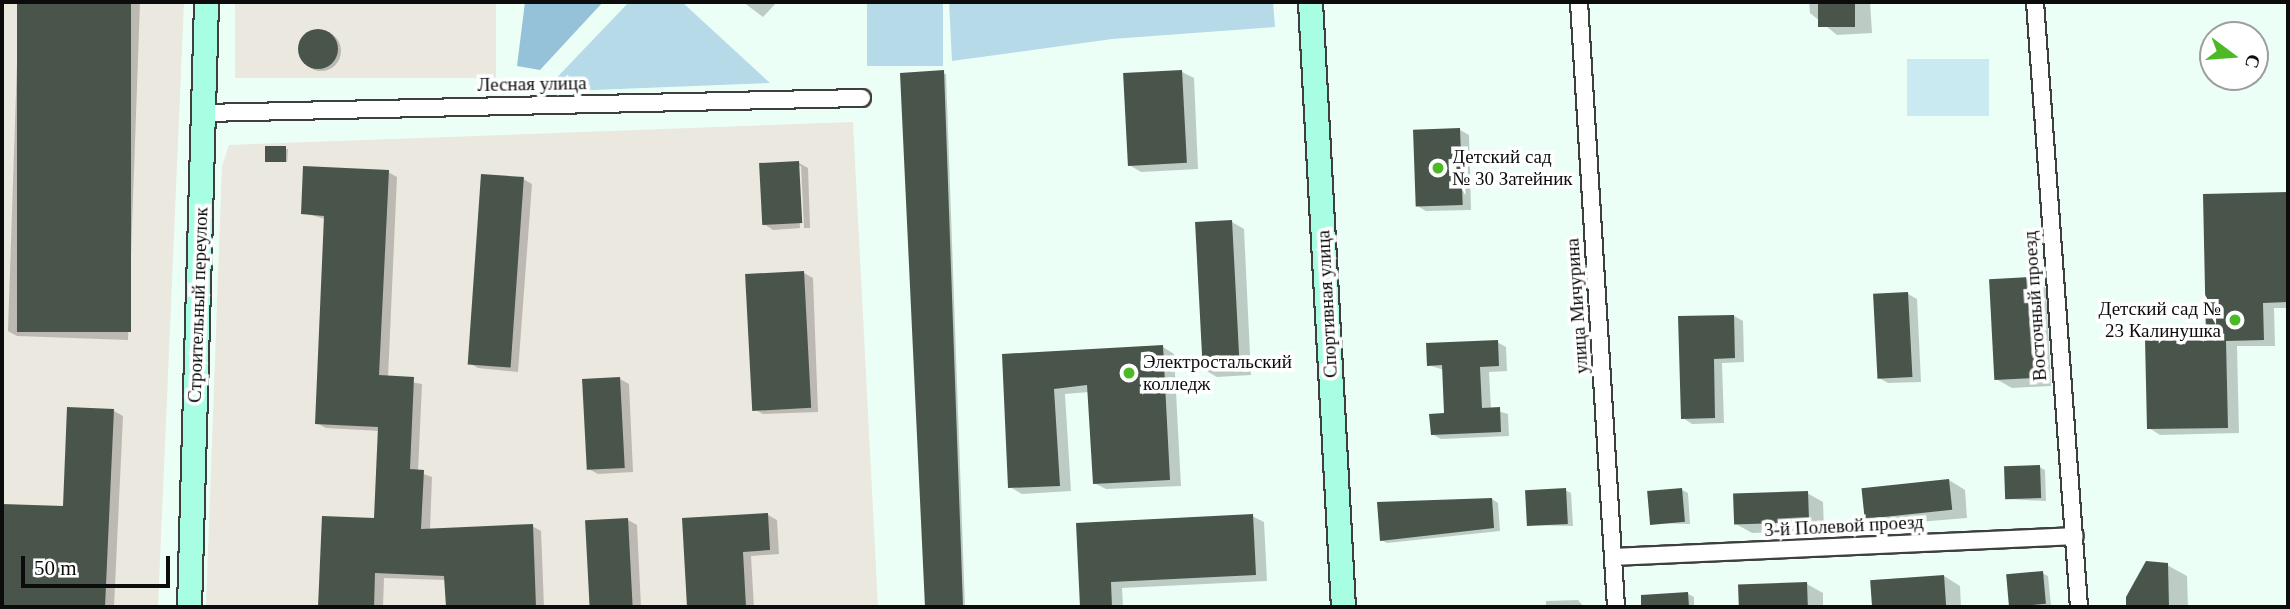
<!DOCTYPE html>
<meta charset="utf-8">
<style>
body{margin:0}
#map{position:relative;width:2290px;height:609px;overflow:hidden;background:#ebfff7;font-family:"Times New Roman",serif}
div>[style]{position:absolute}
.industrial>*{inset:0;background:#ebe8e0;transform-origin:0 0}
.green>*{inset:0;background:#b6dae8;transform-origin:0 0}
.forest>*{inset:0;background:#95c2d9}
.pitch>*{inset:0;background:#c8eaf0;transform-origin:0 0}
.shadow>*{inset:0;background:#0003;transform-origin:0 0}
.round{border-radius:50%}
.building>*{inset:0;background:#49554b;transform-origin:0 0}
.roads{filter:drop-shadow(2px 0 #3f3f3f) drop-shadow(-2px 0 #3f3f3f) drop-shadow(0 2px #3f3f3f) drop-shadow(0 -2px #3f3f3f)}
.street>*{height:16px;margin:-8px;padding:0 8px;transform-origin:8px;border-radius:8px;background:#fff}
.secondary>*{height:23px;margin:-11.5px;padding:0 11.5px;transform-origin:11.5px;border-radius:11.5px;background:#a7fee3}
.dots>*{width:19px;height:19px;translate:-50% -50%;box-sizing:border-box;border:4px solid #fff;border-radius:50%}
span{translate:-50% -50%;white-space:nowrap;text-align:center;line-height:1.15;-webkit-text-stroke:7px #fff;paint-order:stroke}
.street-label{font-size:19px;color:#0c0c0c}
.poi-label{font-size:19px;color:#0c0c0c}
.left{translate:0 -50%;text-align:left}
.right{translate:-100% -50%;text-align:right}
.frame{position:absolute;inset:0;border:4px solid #0c0c0c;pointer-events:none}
.north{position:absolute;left:2199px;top:21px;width:70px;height:70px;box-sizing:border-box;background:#fff;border:2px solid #9e9e9e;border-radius:50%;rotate:106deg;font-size:19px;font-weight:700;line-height:28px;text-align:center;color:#0c0c0c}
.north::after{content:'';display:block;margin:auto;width:24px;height:32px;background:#4cba26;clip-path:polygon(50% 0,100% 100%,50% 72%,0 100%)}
.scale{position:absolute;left:21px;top:556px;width:149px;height:32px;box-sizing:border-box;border:4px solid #0c0c0c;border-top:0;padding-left:9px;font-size:21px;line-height:24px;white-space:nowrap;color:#0c0c0c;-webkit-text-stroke:5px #fff;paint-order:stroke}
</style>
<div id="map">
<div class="industrial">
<div style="clip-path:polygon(2px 2px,184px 2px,158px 607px,2px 607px)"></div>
<div style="left:235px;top:2px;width:261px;height:76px"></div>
<div style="clip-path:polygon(853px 122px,878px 607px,206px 607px,222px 166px,229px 145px)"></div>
</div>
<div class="green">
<div style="clip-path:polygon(629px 2px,682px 2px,770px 83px,543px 92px)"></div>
<div style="left:867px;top:2px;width:76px;height:64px"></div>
<div style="clip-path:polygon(949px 2px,1273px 2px,1275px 27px,1112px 39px,952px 61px)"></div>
</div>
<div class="forest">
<div style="clip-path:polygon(525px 2px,603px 2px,540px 70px,517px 66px)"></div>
</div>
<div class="pitch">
<div style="left:1989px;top:59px;width:57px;height:82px;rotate:90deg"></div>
</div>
<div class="shadow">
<div style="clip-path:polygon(19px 2px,140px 2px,128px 340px,17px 336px,8px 331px)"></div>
<div style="clip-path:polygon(743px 2px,777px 2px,763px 17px)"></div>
<div style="clip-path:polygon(1809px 2px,1870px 2px,1872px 33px,1837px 35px,1810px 13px)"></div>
<div class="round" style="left:301px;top:31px;width:40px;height:40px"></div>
<div style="clip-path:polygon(1182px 72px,1194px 78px,1198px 169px,1141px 172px,1129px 165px)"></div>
<div style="clip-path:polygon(902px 74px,946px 74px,965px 607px,927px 607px)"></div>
<div style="clip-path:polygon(1460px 130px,1469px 135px,1471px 210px,1426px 211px,1417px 206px)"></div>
<div style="left:267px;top:148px;width:21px;height:13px;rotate:3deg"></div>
<div style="clip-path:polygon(799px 163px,808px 168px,810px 228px,804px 228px,801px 166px,797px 166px,800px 228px,773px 230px,764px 224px)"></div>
<div style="clip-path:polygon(388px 172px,397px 177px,388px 378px,422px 384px,418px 472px,432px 477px,430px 530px,532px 526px,541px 531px,544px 607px,448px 607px,446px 580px,384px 578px,383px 607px,320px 607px,324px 517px,375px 520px,380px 431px,326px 428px,316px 423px,326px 219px,303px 213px)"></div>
<div style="clip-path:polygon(523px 179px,532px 184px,518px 372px,478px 368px,469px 363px)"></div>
<div style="clip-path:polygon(2288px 194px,2288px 308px,2274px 308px,2275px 346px,2237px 346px,2239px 433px,2160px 435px,2149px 428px,2208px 340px,2205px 196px)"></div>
<div style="clip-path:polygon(1232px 222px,1244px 229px,1251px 375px,1217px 377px,1205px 370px)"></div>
<div style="clip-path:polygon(804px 273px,813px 278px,818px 412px,763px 414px,754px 409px)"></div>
<div style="clip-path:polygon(2030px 279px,2046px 288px,2051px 386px,2012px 388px,1996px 379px)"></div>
<div style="clip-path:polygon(1908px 294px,1917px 299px,1921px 382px,1888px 383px,1879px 378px)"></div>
<div style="clip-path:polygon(1734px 316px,1743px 321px,1744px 362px,1722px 363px,1724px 423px,1692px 424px,1683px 418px)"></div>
<div style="clip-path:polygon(1497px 342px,1506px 347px,1507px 371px,1489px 372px,1491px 409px,1508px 414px,1509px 436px,1441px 439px,1432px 434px,1446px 415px,1444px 370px,1428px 365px)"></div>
<div style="clip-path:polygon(1163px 347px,1174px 354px,1181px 486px,1106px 489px,1094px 483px,1089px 392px,1065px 394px,1071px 491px,1022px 494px,1010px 487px,1004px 355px)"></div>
<div style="clip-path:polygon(620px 379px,629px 384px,633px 472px,598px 474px,589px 469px)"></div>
<div style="clip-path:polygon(114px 411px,123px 416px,114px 607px,2px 607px,2px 505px,64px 508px)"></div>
<div style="clip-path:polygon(2039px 467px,2045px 470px,2046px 501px,2007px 499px)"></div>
<div style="clip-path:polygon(1949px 480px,1965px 490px,1967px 518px,1881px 525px,1865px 516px)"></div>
<div style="clip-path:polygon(1565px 490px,1571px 493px,1573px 526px,1529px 525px)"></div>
<div style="clip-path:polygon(1682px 490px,1688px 493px,1690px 524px,1651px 523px)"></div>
<div style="clip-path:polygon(1807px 493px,1823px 502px,1824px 530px,1752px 533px,1736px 524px)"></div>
<div style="clip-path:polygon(1492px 499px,1498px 503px,1500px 531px,1387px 543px,1381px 540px)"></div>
<div style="clip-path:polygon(768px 515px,777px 520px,779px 554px,751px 556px,754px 607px,688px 607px,684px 519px)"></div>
<div style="clip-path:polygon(1252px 516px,1264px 522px,1267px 581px,1122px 588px,1123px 607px,1082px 607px,1077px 525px)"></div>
<div style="clip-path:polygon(628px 520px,637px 525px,641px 607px,592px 607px,587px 523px)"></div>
<div style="clip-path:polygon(2167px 565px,2187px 576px,2188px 607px,2128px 607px,2127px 597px)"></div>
<div style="clip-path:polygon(2042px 573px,2048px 576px,2051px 606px,2010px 606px)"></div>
<div style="clip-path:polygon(1944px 576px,1960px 586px,1961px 607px,1873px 607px,1871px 580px)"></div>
<div style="clip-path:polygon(1807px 584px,1823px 593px,1823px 607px,1740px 607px,1740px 585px)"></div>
<div style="clip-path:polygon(1688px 594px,1694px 597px,1694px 607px,1655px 607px,1654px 596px)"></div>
<div style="clip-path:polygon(1578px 600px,1584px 607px,1546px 607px,1546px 601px)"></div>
</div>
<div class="building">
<div style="left:17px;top:2px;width:114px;height:330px"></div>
<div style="left:1818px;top:2px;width:37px;height:25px"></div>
<div class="round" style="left:298px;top:29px;width:40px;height:40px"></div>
<div style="clip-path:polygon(944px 70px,963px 607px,925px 607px,900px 73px)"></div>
<div style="left:1182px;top:70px;width:93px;height:59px;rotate:87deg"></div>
<div style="left:1460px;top:128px;width:77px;height:47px;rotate:88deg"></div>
<div style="left:265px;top:146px;width:21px;height:16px"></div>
<div style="left:799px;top:161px;width:62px;height:40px;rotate:87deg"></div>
<div style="clip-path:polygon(303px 166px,389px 170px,379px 375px,414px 377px,410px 469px,424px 470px,421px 529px,533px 524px,536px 607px,446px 607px,444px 576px,375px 573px,374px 607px,318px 607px,322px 516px,374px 518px,378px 427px,315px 424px,324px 216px,301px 214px)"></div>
<div style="left:481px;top:174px;width:43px;height:191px;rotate:4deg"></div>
<div style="clip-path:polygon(2288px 192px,2288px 302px,2263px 303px,2264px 340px,2226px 341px,2228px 428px,2147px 429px,2145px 339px,2206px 338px,2203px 194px)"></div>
<div style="left:1232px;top:220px;width:149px;height:37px;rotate:87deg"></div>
<div style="left:804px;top:271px;width:137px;height:59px;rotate:87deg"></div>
<div style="left:2030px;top:277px;width:101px;height:41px;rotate:87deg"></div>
<div style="left:1908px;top:292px;width:85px;height:35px;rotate:87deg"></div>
<div style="clip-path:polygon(1734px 315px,1735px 358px,1714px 359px,1715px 418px,1681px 419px,1678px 316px)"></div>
<div style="clip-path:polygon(1498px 340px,1499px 366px,1480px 367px,1482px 408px,1500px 407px,1501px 432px,1431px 435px,1429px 414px,1444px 413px,1442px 365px,1427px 366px,1426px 343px)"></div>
<div style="clip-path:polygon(1163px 345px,1170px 480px,1093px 484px,1087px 385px,1054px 389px,1060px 486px,1008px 488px,1002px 354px)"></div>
<div style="left:620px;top:377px;width:91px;height:38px;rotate:87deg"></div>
<div style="clip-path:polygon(67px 407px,114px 409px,105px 607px,2px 607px,2px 504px,63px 506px)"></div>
<div style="left:2040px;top:465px;width:33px;height:36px;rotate:88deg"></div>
<div style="left:1949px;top:479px;width:31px;height:88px;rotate:84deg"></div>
<div style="left:1566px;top:488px;width:36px;height:41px;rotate:87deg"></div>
<div style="left:1682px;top:488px;width:34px;height:35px;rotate:85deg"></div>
<div style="left:1808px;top:491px;width:31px;height:75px;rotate:88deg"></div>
<div style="clip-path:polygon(1492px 498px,1494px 528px,1380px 541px,1377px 502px)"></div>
<div style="clip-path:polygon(768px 513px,770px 550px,743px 552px,746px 607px,687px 607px,682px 518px)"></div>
<div style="clip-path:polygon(1253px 514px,1256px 575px,1111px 582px,1112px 607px,1080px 607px,1076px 523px)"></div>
<div style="left:628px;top:518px;width:89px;height:43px;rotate:87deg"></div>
<div style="clip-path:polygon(2146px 561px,2168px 563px,2169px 607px,2126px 607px,2126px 597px)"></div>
<div style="left:2043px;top:571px;width:33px;height:37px;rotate:85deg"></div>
<div style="left:1944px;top:575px;width:30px;height:74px;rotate:86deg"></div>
<div style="left:1807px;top:582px;width:25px;height:69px;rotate:88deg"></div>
<div style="clip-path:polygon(1688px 592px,1689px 607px,1641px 607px,1641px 595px)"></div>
</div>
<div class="roads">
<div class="street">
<div style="left:1579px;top:2px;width:606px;rotate:86.5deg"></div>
<div style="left:2035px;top:2px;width:607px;rotate:85.84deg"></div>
<div style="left:204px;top:113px;width:658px;rotate:-1.31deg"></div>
<div style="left:1615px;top:557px;width:460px;rotate:-2.6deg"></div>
</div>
<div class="secondary">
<div style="left:1310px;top:2px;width:606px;rotate:86.88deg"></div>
<div style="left:189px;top:607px;width:605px;rotate:-88.39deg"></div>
</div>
</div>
<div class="dots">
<div style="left:1438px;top:168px;background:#4cba26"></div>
<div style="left:2235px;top:320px;background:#4cba26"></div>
<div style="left:1129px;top:373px;background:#4cba26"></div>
</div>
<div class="street-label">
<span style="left:532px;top:84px;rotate:-1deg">Лесная улица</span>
<span style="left:1327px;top:304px;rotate:-93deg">Спортивная улица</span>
<span style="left:198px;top:305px;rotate:-88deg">Строительный переулок</span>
<span style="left:1577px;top:306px;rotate:-94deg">улица Мичурина</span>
<span style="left:2035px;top:306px;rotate:-94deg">Восточный проезд</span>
<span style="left:1844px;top:526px;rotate:-3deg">3-й Полевой проезд</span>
</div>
<div class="poi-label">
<span class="left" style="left:1452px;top:168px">Детский сад<br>№ 30 Затейник</span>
<span class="right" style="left:2221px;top:320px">Детский сад №<br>23 Калинушка</span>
<span class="left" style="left:1143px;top:373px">Электростальский<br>колледж</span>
</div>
<div class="frame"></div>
<div class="north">С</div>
<div class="scale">50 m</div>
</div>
